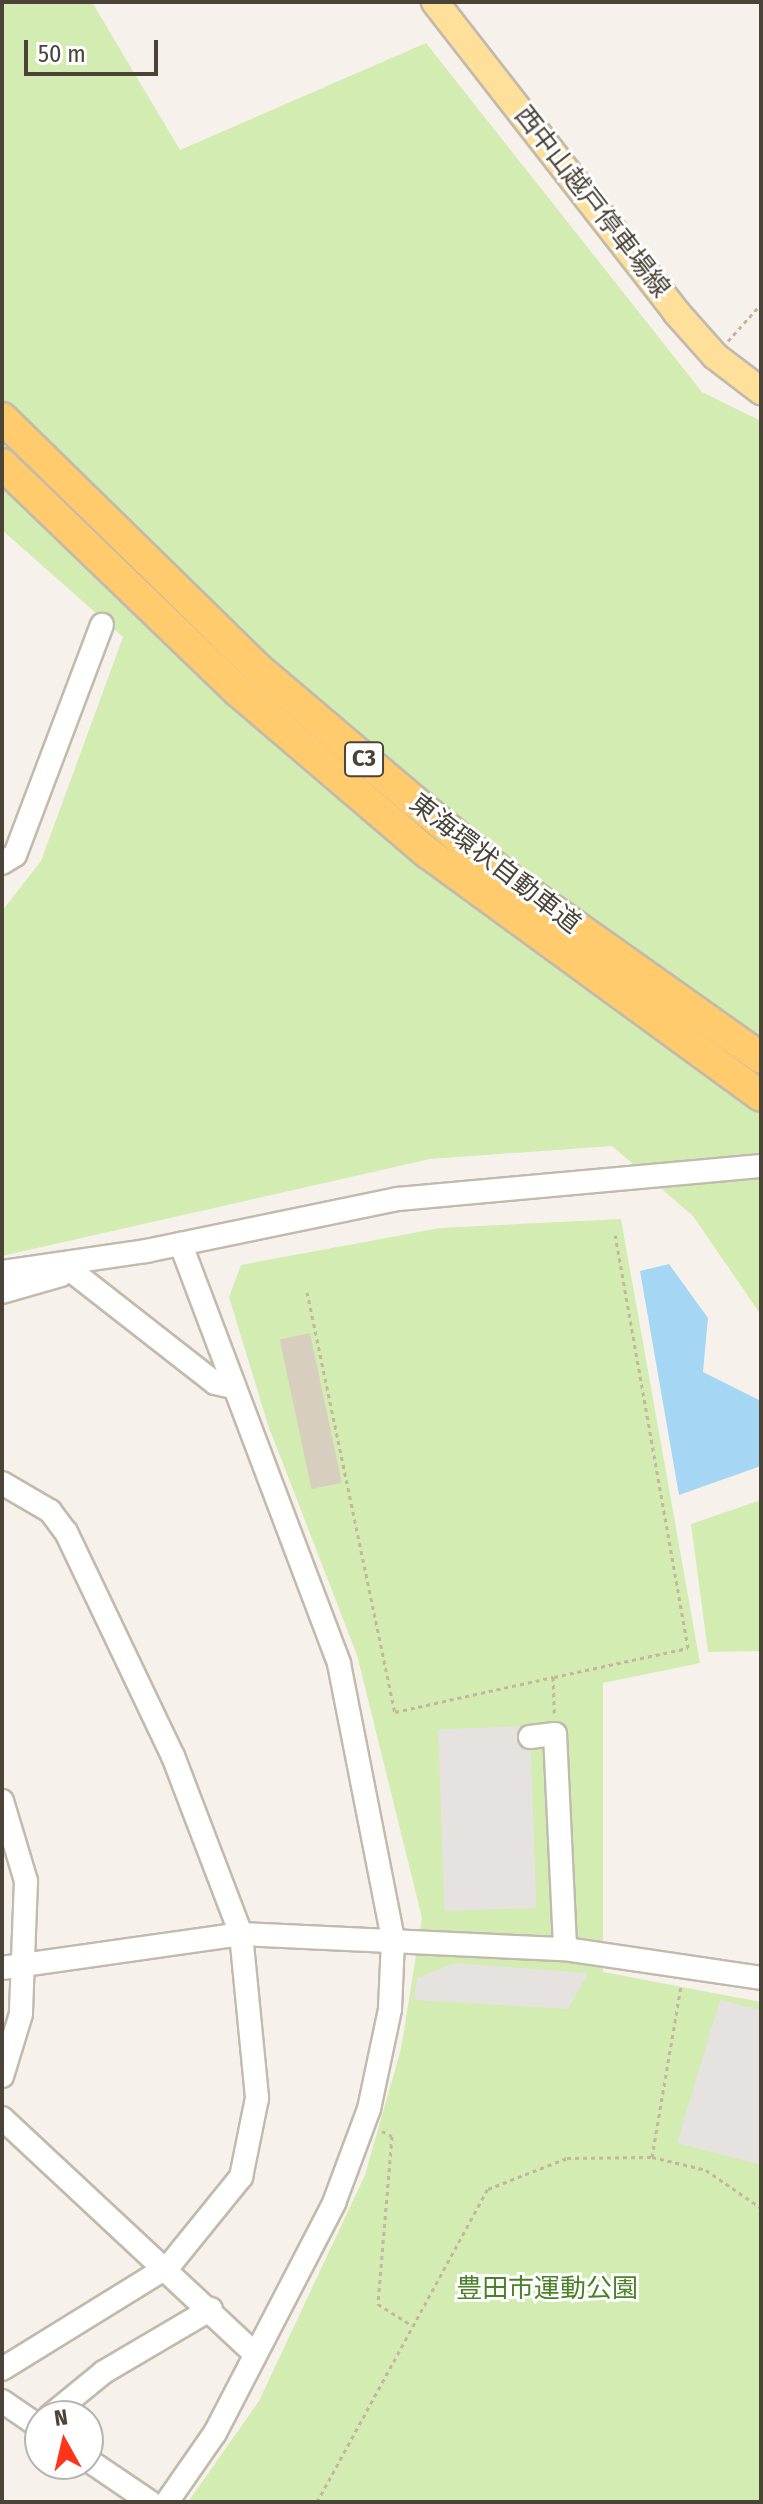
<!DOCTYPE html>
<meta charset="utf-8">
<style>
body{margin:0}
#map{position:relative;width:763px;height:2504px;overflow:hidden;background:#f6f2eb;font-family:"Fira Sans Condensed","Noto Sans JP",sans-serif}
div>[style]{position:absolute}
.green>*{inset:0;background:#d3ecb2}
.parking>*{inset:0;background:#e5e2df;transform-origin:0 0}
.water>*{inset:0;background:#a5d6f4}
.building>*{inset:0;background:#d8cebf;transform-origin:0 0}
.path>*{height:3px;margin-top:-1.5px;transform-origin:0;background:repeating-linear-gradient(90deg,#c5b69d 0 4px,transparent 0 8px)}
.roads{filter:drop-shadow(2px 0 #c2baac) drop-shadow(-2px 0 #c2baac) drop-shadow(0 2px #c2baac) drop-shadow(0 -2px #c2baac)}
.minor>*{height:22px;margin:-11px;padding:0 11px;transform-origin:11px;border-radius:11px;background:#fff}
.major>*{height:26px;margin:-13px;padding:0 13px;transform-origin:13px;border-radius:13px;background:#ffe09b}
.highway>*{height:30px;margin:-15px;padding:0 15px;transform-origin:15px;border-radius:15px;background:#ffcb6d}
span{translate:-50% -50%;white-space:nowrap;text-align:center;line-height:1.15;-webkit-text-stroke:6px #fff;paint-order:stroke}
.shield-label span{padding:2px 6px;background:#fff;border:2px solid;border-radius:6px;-webkit-text-stroke-width:0}
.shield-label{font-size:24px;color:#4b4338;font-weight:700}
.street-label{font-size:26px;color:#4b4338}
.park-label{font-size:26px;color:#4b8127}
.frame{position:absolute;inset:0;border:4px solid #4b4338;pointer-events:none}
.north{position:absolute;left:24px;top:2400px;width:80px;height:80px;box-sizing:border-box;background:#fff;border:2px solid #b7b4af;border-radius:50%;rotate:352deg;font-size:22px;font-weight:700;line-height:32px;text-align:center;color:#4b4338}
.north::after{content:'';display:block;margin:auto;width:28px;height:36px;background:#ff3519;clip-path:polygon(50% 0,100% 100%,50% 72%,0 100%)}
.scale{position:absolute;left:24px;top:40px;width:134px;height:36px;box-sizing:border-box;border:4px solid #4b4338;border-top:0;padding-left:10px;font-size:24px;line-height:28px;white-space:nowrap;color:#4b4338;-webkit-text-stroke:6px #fff;paint-order:stroke}
</style>
<div id="map">
<div class="green">
<div style="clip-path:polygon(2px 2px,92px 2px,180px 150px,426px 43px,702px 392px,761px 421px,761px 1315px,693px 1216px,612px 1146px,430px 1159px,2px 1256px,2px 911px,41px 861px,123px 637px,2px 530px)"></div>
<div style="clip-path:polygon(621px 1219px,700px 1663px,603px 1683px,603px 1972px,761px 2002px,761px 2502px,188px 2502px,259px 2401px,365px 2175px,401px 2049px,422px 1918px,357px 1655px,268px 1425px,229px 1297px,241px 1265px,440px 1228px)"></div>
<div style="clip-path:polygon(761px 1500px,761px 1651px,708px 1652px,691px 1524px)"></div>
</div>
<div class="parking">
<div style="left:530px;top:1726px;width:182px;height:92px;rotate:88deg"></div>
<div style="clip-path:polygon(455px 1963px,588px 1973px,568px 2009px,414px 2000px,417px 1978px)"></div>
<div style="clip-path:polygon(720px 2000px,761px 2010px,761px 2165px,677px 2143px)"></div>
</div>
<div class="water">
<div style="clip-path:polygon(669px 1264px,708px 1318px,703px 1372px,761px 1401px,761px 1466px,679px 1495px,640px 1271px)"></div>
</div>
<div class="building">
<div style="left:310px;top:1333px;width:153px;height:31px;rotate:78deg"></div>
</div>
<div class="path">
<div style="left:728px;top:341px;width:50px;rotate:-48.3deg"></div>
<div style="left:307px;top:1292px;width:429px;rotate:78.2deg"></div>
<div style="left:395px;top:1712px;width:162px;rotate:-12.5deg"></div>
<div style="left:553px;top:1677px;width:38px;rotate:88deg"></div>
<div style="left:554px;top:1677px;width:137px;rotate:-12.2deg"></div>
<div style="left:688px;top:1648px;width:419px;rotate:-100deg"></div>
<div style="left:382px;top:2131px;width:11px;rotate:27deg"></div>
<div style="left:392px;top:2136px;width:169px;rotate:94.8deg"></div>
<div style="left:378px;top:2304px;width:40px;rotate:32deg"></div>
<div style="left:652px;top:2157px;width:56px;rotate:13.5deg"></div>
<div style="left:706px;top:2170px;width:67px;rotate:34.6deg"></div>
<div style="left:317px;top:2502px;width:357px;rotate:-61.4deg"></div>
<div style="left:488px;top:2189px;width:85px;rotate:-21.4deg"></div>
<div style="left:567px;top:2158px;width:85px;rotate:-0.7deg"></div>
<div style="left:652px;top:2157px;width:173px;rotate:-80.4deg"></div>
</div>
<div class="roads">
<div class="minor">
<div style="left:2px;top:863px;width:15px;rotate:-32deg"></div>
<div style="left:15px;top:855px;width:246px;rotate:-69.3deg"></div>
<div style="left:2px;top:1272px;width:146px;rotate:-8.3deg"></div>
<div style="left:146px;top:1251px;width:257px;rotate:-11.7deg"></div>
<div style="left:398px;top:1199px;width:364px;rotate:-5.2deg"></div>
<div style="left:73px;top:1272px;width:180px;rotate:38deg"></div>
<div style="left:215px;top:1383px;width:18px;rotate:13deg"></div>
<div style="left:2px;top:1292px;width:61px;rotate:-16.1deg"></div>
<div style="left:2px;top:1483px;width:56px;rotate:30.3deg"></div>
<div style="left:50px;top:1511px;width:26px;rotate:53deg"></div>
<div style="left:66px;top:1532px;width:248px;rotate:64.5deg"></div>
<div style="left:173px;top:1756px;width:191px;rotate:69.1deg"></div>
<div style="left:241px;top:1934px;width:165px;rotate:84.4deg"></div>
<div style="left:257px;top:2098px;width:81px;rotate:101.4deg"></div>
<div style="left:241px;top:2177px;width:114px;rotate:129deg"></div>
<div style="left:169px;top:2266px;width:196px;rotate:148.3deg"></div>
<div style="left:530px;top:1737px;width:25px;rotate:-7deg"></div>
<div style="left:555px;top:1734px;width:215px;rotate:87.3deg"></div>
<div style="left:2px;top:1801px;width:84px;rotate:73.3deg"></div>
<div style="left:26px;top:1881px;width:133px;rotate:92.2deg"></div>
<div style="left:21px;top:2014px;width:65px;rotate:107deg"></div>
<div style="left:2px;top:1968px;width:241px;rotate:-8.1deg"></div>
<div style="left:241px;top:1934px;width:324px;rotate:2.7deg"></div>
<div style="left:565px;top:1949px;width:198px;rotate:8.4deg"></div>
<div style="left:2px;top:2118px;width:346px;rotate:43deg"></div>
<div style="left:2px;top:2401px;width:46px;rotate:34.4deg"></div>
<div style="left:50px;top:2416px;width:70px;rotate:-39.2deg"></div>
<div style="left:104px;top:2372px;width:124px;rotate:-30.5deg"></div>
<div style="left:88px;top:2460px;width:75px;rotate:34.1deg"></div>
<div style="left:167px;top:2502px;width:84px;rotate:-55.2deg"></div>
<div style="left:215px;top:2433px;width:259px;rotate:-62.6deg"></div>
<div style="left:334px;top:2203px;width:100px;rotate:-69.6deg"></div>
<div style="left:369px;top:2109px;width:102px;rotate:-78.1deg"></div>
<div style="left:390px;top:2009px;width:70px;rotate:-87.5deg"></div>
<div style="left:393px;top:1939px;width:281px;rotate:-101.1deg"></div>
<div style="left:339px;top:1663px;width:448px;rotate:-110.7deg"></div>
</div>
<div class="major">
<div style="left:435px;top:2px;width:393px;rotate:52.1deg"></div>
<div style="left:676px;top:312px;width:59px;rotate:48.4deg"></div>
<div style="left:715px;top:356px;width:58px;rotate:37.3deg"></div>
</div>
<div class="highway">
<div style="left:2px;top:418px;width:357px;rotate:44.4deg"></div>
<div style="left:257px;top:668px;width:206px;rotate:40.3deg"></div>
<div style="left:414px;top:801px;width:124px;rotate:39.5deg"></div>
<div style="left:510px;top:880px;width:308px;rotate:35.3deg"></div>
<div style="left:2px;top:464px;width:327px;rotate:43.9deg"></div>
<div style="left:238px;top:691px;width:250px;rotate:40.5deg"></div>
<div style="left:428px;top:853px;width:412px;rotate:36.1deg"></div>
</div>
</div>
<div class="shield-label">
<span style="left:364px;top:759px">C3</span>
</div>
<div class="street-label">
<span style="left:592px;top:202px;rotate:52deg">西中山越戸停車場線</span>
<span style="left:495px;top:864px;rotate:38deg">東海環状自動車道</span>
</div>
<div class="park-label">
<span style="left:547px;top:2289px">豊田市運動公園</span>
</div>
<div class="frame"></div>
<div class="north">N</div>
<div class="scale">50 m</div>
</div>
